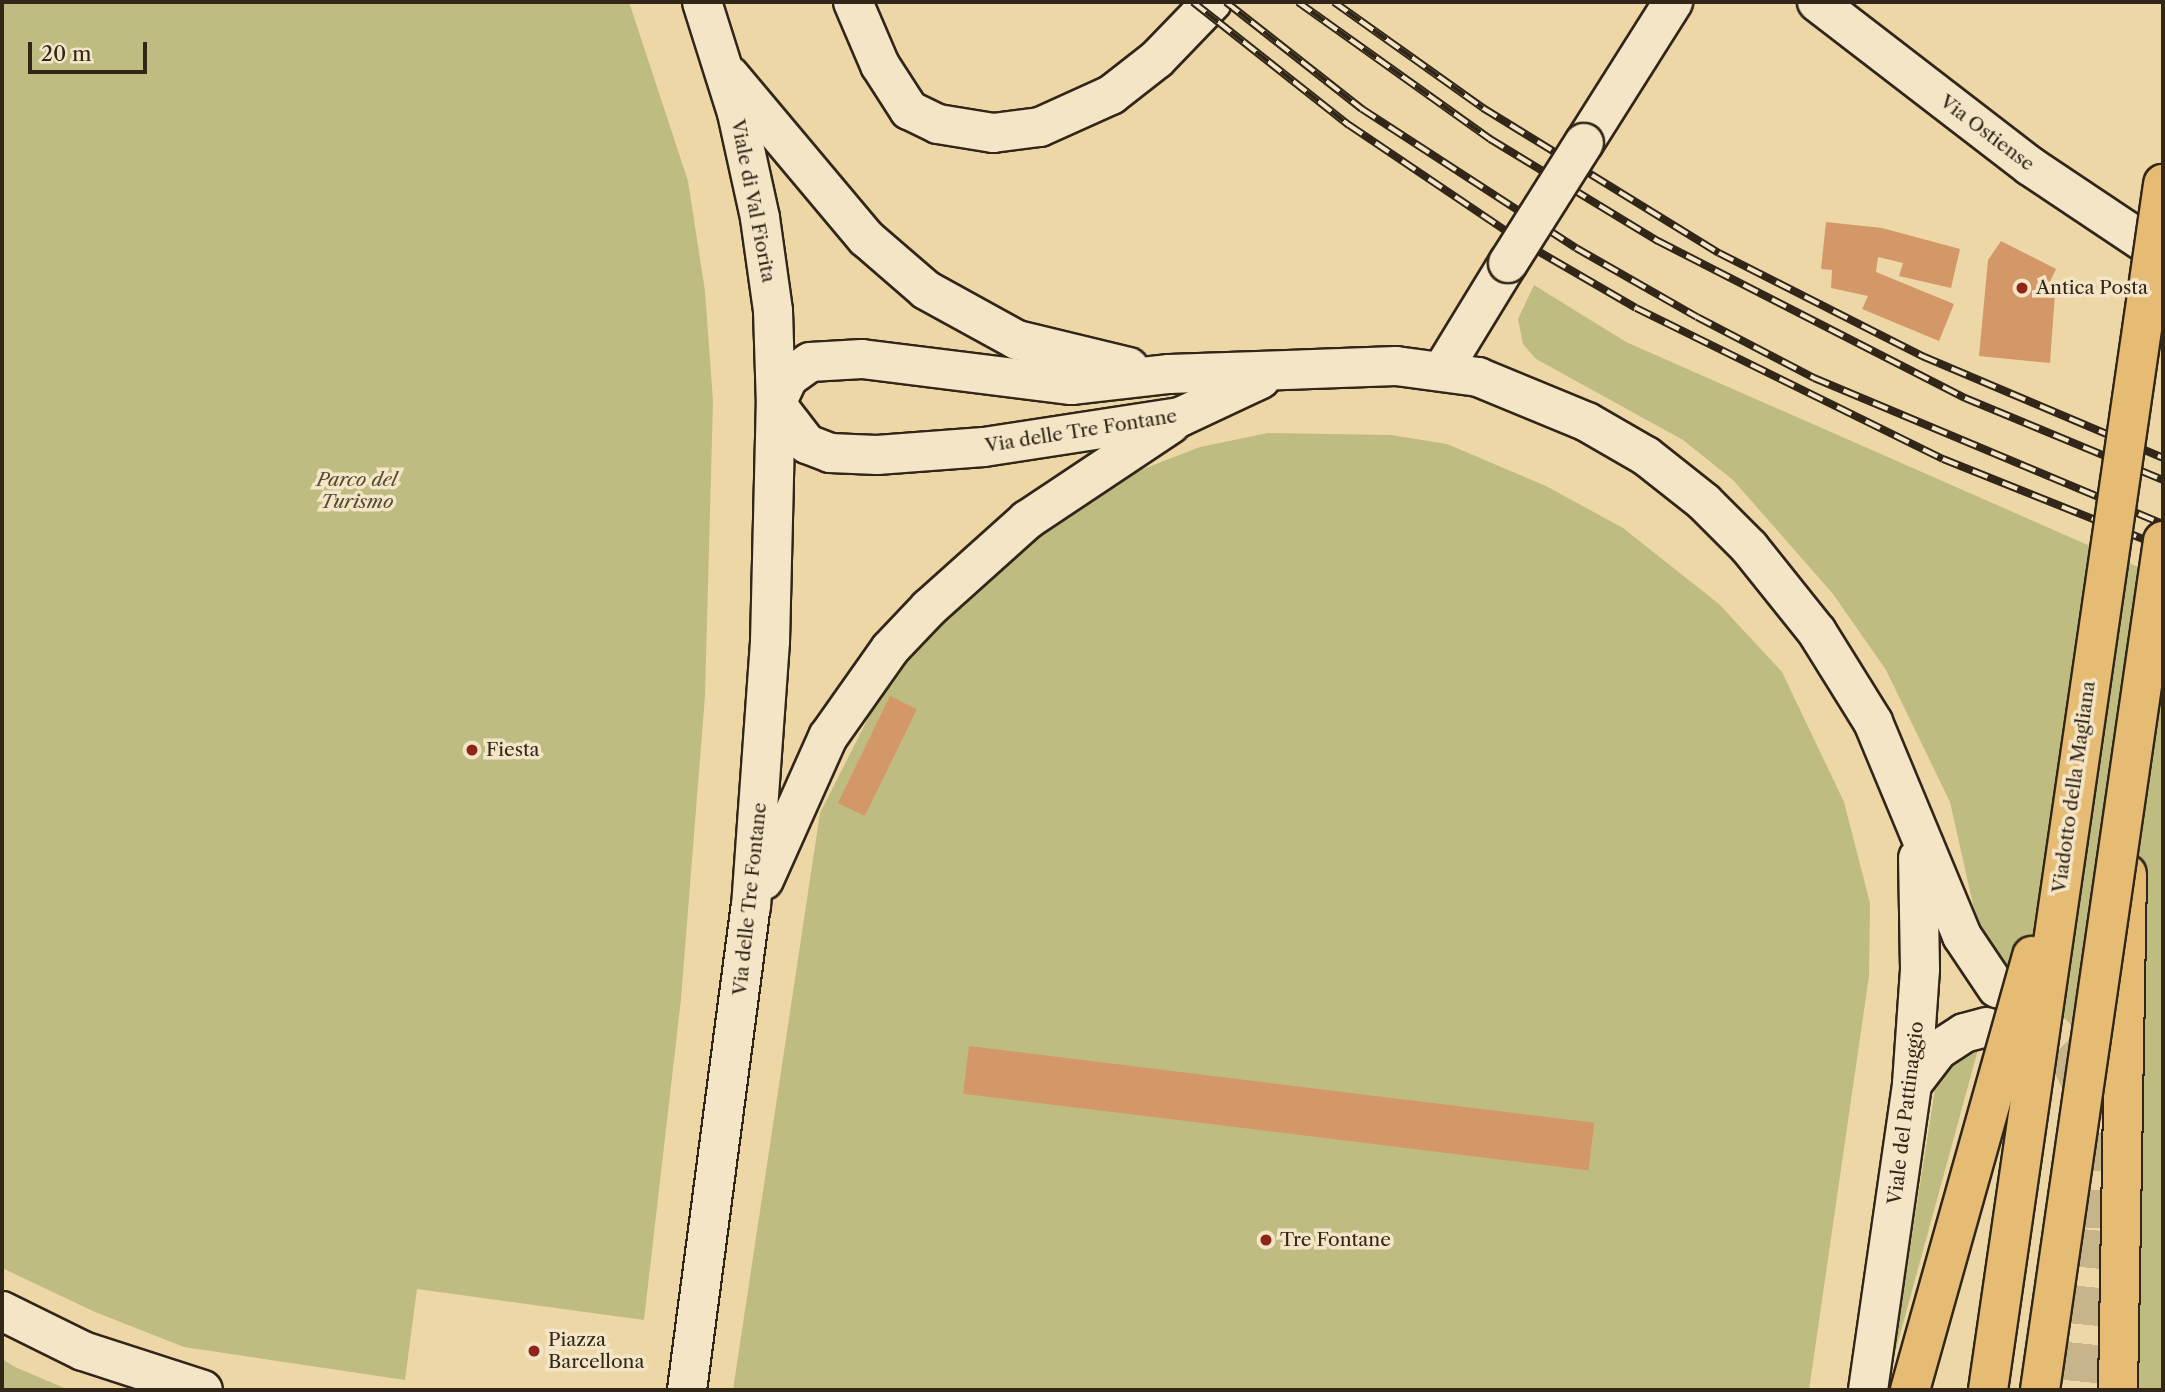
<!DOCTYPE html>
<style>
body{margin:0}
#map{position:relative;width:2165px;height:1392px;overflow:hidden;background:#edd7a7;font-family:"Libre Caslon Text",serif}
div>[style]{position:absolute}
.green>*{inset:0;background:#bfbc82}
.building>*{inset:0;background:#d49868;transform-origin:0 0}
.secondary-tunnel>*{height:38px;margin-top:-19px;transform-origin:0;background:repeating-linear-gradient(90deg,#c7b48a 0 38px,transparent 0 57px)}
.roads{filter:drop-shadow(2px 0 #312618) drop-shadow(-2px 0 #312618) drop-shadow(0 2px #312618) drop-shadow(0 -2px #312618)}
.secondary>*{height:38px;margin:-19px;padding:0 19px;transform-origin:19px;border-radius:19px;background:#f3e5c6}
.highway>*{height:38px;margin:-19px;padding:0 19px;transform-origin:19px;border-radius:19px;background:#e6bc74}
.rail>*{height:8px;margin-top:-4px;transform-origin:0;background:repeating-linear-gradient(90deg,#f3e5c6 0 16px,#312618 0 32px);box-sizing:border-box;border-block:2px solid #312618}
.bridges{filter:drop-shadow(2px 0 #312618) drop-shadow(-2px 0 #312618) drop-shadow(0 2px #312618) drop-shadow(0 -2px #312618)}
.secondary-bridge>*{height:38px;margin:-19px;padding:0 19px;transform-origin:19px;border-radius:19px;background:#f3e5c6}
.highway-bridge>*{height:38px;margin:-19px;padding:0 19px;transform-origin:19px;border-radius:19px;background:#e6bc74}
.dots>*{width:19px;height:19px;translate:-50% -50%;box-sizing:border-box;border:4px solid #f3e5c6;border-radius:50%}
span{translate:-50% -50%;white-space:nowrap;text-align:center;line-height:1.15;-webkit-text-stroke:7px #f3e5c6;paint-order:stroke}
.street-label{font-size:19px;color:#312618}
.poi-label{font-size:19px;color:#312618}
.left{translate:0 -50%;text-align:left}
.park-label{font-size:19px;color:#544c32;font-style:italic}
.frame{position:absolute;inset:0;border:4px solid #312618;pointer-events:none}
.scale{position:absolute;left:28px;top:42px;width:119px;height:32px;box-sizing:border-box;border:4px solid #312618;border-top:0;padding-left:9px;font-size:21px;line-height:24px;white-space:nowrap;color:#312618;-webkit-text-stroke:5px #f3e5c6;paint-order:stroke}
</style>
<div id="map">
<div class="green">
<div style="clip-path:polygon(2px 2px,629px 2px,688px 181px,705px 291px,713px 401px,705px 696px,681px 999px,644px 1320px,417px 1289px,405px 1380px,184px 1347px,95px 1312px,2px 1268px)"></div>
<div style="clip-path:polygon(1534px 285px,1626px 342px,2163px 578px,2163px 1390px,2132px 1390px,2128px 1108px,2079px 1032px,1989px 948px,1976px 918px,1950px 802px,1886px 670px,1833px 594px,1733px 480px,1683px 440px,1536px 359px,1523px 344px,1518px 319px)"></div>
<div style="clip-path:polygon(1268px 433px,1391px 435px,1447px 444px,1546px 486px,1623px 528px,1719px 604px,1782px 672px,1844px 802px,1870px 903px,1869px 976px,1809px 1390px,733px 1390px,820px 813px,895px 665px,1038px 530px,1125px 476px,1200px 447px)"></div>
<div style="clip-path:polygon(1979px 1046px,1892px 1364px,1936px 1082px,1953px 1059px)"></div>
<div style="clip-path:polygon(2px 1359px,15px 1367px,69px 1390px,2px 1390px)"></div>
</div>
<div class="building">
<div style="clip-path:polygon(1826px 222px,1882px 228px,1960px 249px,1951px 288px,1899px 276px,1903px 263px,1878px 257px,1876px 272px,1954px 304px,1939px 341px,1862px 309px,1868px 296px,1831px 288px,1832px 270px,1821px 269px)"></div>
<div style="clip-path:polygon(2001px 241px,2056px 269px,2046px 290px,2055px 293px,2050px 363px,1979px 356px,1988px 260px)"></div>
<div style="left:890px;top:696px;width:30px;height:119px;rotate:26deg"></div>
<div style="left:969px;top:1046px;width:630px;height:48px;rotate:7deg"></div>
</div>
<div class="secondary-tunnel">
<div style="left:2018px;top:1010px;width:73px;rotate:44.4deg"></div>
<div style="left:2070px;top:1061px;width:25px;rotate:64deg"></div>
<div style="left:2081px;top:1084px;width:50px;rotate:78.5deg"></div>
<div style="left:2091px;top:1133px;width:97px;rotate:88.8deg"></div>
<div style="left:2093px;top:1230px;width:161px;rotate:95.7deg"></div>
</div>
<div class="roads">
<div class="secondary">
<div style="left:702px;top:2px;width:116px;rotate:72.5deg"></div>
<div style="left:737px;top:113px;width:107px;rotate:77.6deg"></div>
<div style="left:760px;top:218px;width:94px;rotate:82deg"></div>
<div style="left:773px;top:311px;width:93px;rotate:88.2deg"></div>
<div style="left:776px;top:404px;width:51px;rotate:52.2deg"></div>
<div style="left:807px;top:444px;width:25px;rotate:21deg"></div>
<div style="left:830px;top:453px;width:47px;rotate:2.4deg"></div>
<div style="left:877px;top:455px;width:107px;rotate:-4.3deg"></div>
<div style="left:984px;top:447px;width:198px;rotate:-8.7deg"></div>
<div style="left:1180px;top:417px;width:89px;rotate:-25.1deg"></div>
<div style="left:853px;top:2px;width:69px;rotate:66.8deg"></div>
<div style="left:880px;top:65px;width:54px;rotate:57.2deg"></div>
<div style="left:909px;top:110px;width:32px;rotate:26deg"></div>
<div style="left:938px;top:124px;width:56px;rotate:9.3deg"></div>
<div style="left:993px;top:133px;width:47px;rotate:-7.3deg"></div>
<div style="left:1040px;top:127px;width:78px;rotate:-24.3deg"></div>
<div style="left:1111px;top:95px;width:58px;rotate:-38deg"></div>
<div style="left:1157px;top:59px;width:79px;rotate:-46deg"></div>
<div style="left:1817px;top:2px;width:269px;rotate:37.6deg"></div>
<div style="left:2030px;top:166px;width:160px;rotate:33.8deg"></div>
<div style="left:730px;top:76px;width:212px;rotate:50deg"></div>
<div style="left:866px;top:238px;width:79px;rotate:40.9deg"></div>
<div style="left:926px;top:290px;width:104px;rotate:28.8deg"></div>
<div style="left:1017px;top:340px;width:115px;rotate:13.6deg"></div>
<div style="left:1584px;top:143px;width:167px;rotate:-57.7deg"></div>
<div style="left:1442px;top:371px;width:127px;rotate:-58.6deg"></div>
<div style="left:764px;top:880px;width:157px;rotate:-65.9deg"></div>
<div style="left:828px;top:737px;width:108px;rotate:-54.8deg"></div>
<div style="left:890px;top:649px;width:57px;rotate:-46.4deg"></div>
<div style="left:929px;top:608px;width:132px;rotate:-41.9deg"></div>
<div style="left:1027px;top:520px;width:173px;rotate:-33.7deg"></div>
<div style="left:1912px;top:1084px;width:43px;rotate:-52.6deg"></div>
<div style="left:1938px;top:1050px;width:31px;rotate:-33deg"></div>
<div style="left:1964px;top:1033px;width:23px;rotate:-15deg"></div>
<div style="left:2px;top:1311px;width:90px;rotate:26.3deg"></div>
<div style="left:83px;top:1351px;width:126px;rotate:18deg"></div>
<div style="left:687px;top:1390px;width:487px;rotate:-82.5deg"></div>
<div style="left:751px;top:907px;width:266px;rotate:-85.9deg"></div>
<div style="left:770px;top:642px;width:238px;rotate:-88.6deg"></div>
<div style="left:776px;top:404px;width:29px;rotate:-65deg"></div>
<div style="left:788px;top:378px;width:27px;rotate:-36deg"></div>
<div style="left:810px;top:362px;width:52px;rotate:-3.3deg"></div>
<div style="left:862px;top:359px;width:211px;rotate:7.1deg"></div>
<div style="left:1071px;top:385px;width:99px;rotate:-6.4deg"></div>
<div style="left:1169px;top:374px;width:227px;rotate:-2deg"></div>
<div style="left:1396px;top:366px;width:83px;rotate:7.6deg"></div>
<div style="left:1478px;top:377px;width:118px;rotate:22.4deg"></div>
<div style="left:1587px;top:422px;width:68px;rotate:30deg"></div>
<div style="left:1646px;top:456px;width:74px;rotate:38.4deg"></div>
<div style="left:1704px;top:502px;width:64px;rotate:45deg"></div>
<div style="left:1749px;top:547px;width:109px;rotate:51.3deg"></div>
<div style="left:1817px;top:632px;width:106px;rotate:58.1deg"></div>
<div style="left:1873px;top:722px;width:232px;rotate:67.4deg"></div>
<div style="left:1962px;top:936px;width:63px;rotate:56.1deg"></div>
<div style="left:1868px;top:1390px;width:309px;rotate:-81.8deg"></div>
<div style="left:1912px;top:1084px;width:115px;rotate:-86deg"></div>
<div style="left:1920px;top:969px;width:111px;rotate:-91deg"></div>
</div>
<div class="highway">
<div style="left:2118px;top:1390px;width:516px;rotate:-89deg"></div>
</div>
</div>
<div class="rail">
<div style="left:1193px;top:2px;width:199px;rotate:38.3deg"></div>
<div style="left:1349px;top:125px;width:211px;rotate:34deg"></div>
<div style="left:1524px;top:243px;width:129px;rotate:30.1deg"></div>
<div style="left:1636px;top:308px;width:342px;rotate:26.2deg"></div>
<div style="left:1943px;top:459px;width:237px;rotate:21.8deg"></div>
<div style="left:1226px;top:2px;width:173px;rotate:38.2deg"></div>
<div style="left:1362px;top:109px;width:255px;rotate:33deg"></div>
<div style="left:1576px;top:248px;width:139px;rotate:29.7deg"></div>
<div style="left:1697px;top:317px;width:132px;rotate:27.5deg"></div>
<div style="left:1814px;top:378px;width:378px;rotate:22.7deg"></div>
<div style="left:1298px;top:2px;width:236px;rotate:35.5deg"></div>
<div style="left:1490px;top:139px;width:197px;rotate:31.3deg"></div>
<div style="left:1658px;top:241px;width:345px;rotate:27.1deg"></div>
<div style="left:1965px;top:398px;width:214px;rotate:22.5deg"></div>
<div style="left:1334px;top:2px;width:183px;rotate:35.4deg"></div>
<div style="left:1483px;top:108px;width:277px;rotate:31.6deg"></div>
<div style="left:1719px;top:253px;width:228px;rotate:26.9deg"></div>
<div style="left:1922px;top:356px;width:262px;rotate:22.9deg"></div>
</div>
<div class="bridges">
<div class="secondary-bridge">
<div style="left:1508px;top:263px;width:142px;rotate:-57.7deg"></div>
</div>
<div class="highway-bridge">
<div style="left:1910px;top:1390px;width:451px;rotate:-74.3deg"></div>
<div style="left:1988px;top:1390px;width:1219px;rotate:-81.74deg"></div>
<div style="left:2040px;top:1390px;width:858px;rotate:-81.76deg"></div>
</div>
</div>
<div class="dots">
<div style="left:2022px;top:288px;background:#8f2418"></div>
<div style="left:472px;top:750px;background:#8f2418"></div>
<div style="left:1266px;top:1240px;background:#8f2418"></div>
<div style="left:534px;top:1351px;background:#8f2418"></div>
</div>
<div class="street-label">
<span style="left:1987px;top:133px;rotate:37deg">Via Ostiense</span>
<span style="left:753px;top:201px;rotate:79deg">Viale di Val Fiorita</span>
<span style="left:1081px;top:431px;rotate:-9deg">Via delle Tre Fontane</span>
<span style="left:2074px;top:787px;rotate:-82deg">Viadotto della Magliana</span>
<span style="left:750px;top:899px;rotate:-84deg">Via delle Tre Fontane</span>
<span style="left:1906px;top:1113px;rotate:-83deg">Viale del Pattinaggio</span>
</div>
<div class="poi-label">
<span class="left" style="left:2036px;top:288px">Antica Posta</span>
<span class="left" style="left:486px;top:750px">Fiesta</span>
<span class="left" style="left:1280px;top:1240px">Tre Fontane</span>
<span class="left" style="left:548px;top:1351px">Piazza<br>Barcellona</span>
</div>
<div class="park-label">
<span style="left:357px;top:491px">Parco del<br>Turismo</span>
</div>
<div class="frame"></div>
<div class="scale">20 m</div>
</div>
